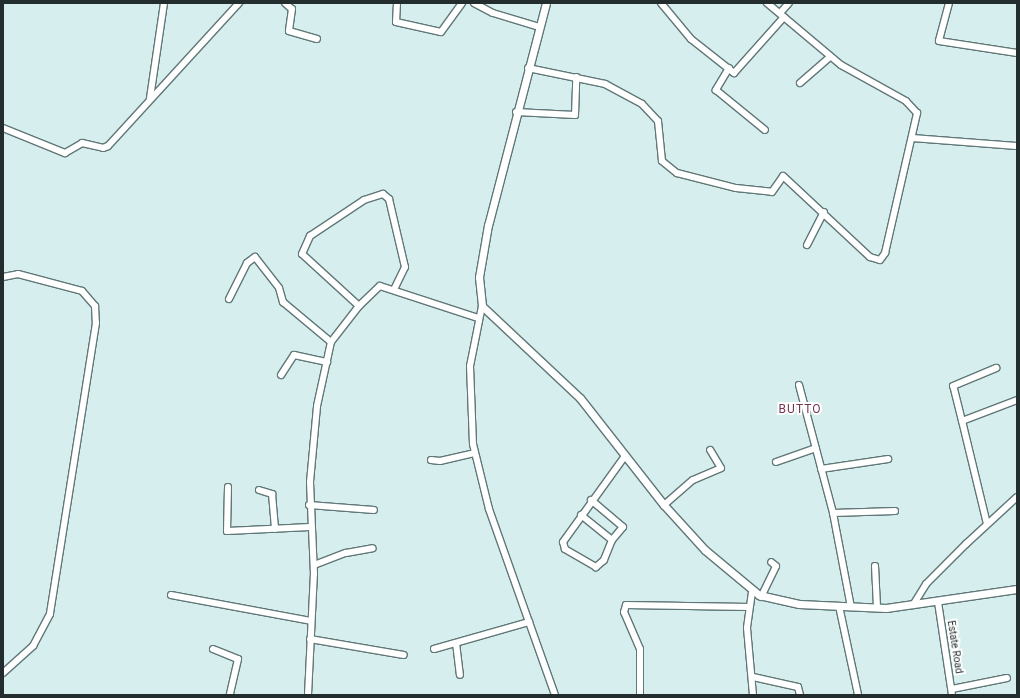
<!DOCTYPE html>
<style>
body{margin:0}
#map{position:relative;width:1020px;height:698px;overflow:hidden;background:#d6eeee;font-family:Roboto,sans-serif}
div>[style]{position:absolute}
.roads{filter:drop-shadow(1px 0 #617777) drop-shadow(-1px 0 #617777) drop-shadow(0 1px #617777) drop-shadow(0 -1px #617777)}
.minor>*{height:6px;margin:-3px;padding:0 3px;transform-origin:3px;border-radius:3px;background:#fff}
.tertiary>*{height:7px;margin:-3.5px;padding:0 3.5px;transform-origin:3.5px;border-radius:3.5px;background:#fff}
span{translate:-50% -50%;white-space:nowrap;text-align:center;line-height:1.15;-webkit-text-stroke:4px #fff;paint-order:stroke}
.street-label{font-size:10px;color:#242d2d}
.quarter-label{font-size:12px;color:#773451;letter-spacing:1px}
.frame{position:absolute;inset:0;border:4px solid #242d2d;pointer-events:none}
</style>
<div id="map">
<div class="roads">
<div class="minor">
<div style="left:285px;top:3px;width:9px;rotate:41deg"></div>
<div style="left:292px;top:9px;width:22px;rotate:98deg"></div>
<div style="left:289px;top:31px;width:29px;rotate:16deg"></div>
<div style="left:397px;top:3px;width:19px;rotate:93deg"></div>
<div style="left:396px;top:22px;width:46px;rotate:12.5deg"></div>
<div style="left:441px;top:32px;width:36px;rotate:-54deg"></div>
<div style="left:474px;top:3px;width:21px;rotate:28deg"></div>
<div style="left:493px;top:13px;width:48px;rotate:16.9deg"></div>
<div style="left:661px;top:3px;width:47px;rotate:50.2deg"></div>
<div style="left:691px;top:39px;width:55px;rotate:38.3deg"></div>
<div style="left:734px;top:73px;width:75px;rotate:-48.2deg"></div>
<div style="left:949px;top:3px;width:39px;rotate:105deg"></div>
<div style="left:939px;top:41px;width:79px;rotate:8.7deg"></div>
<div style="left:780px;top:13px;width:13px;rotate:-48deg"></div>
<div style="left:528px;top:68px;width:79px;rotate:11.7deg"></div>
<div style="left:605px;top:84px;width:42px;rotate:28.4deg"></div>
<div style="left:642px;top:104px;width:23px;rotate:47deg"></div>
<div style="left:658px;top:121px;width:40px;rotate:84.3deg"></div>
<div style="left:662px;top:161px;width:19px;rotate:39deg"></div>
<div style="left:677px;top:173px;width:61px;rotate:14.3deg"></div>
<div style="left:736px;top:188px;width:36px;rotate:6deg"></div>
<div style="left:772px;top:192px;width:19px;rotate:-55deg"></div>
<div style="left:783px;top:176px;width:119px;rotate:43deg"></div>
<div style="left:870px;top:257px;width:10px;rotate:17deg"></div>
<div style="left:880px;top:260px;width:9px;rotate:-54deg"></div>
<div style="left:885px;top:253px;width:144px;rotate:-77.1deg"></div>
<div style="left:917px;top:113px;width:16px;rotate:-133deg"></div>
<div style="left:906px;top:101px;width:74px;rotate:-151deg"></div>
<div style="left:841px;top:65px;width:97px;rotate:-140deg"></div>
<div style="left:729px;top:68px;width:26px;rotate:121deg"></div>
<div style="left:716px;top:90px;width:63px;rotate:39.2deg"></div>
<div style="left:800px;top:83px;width:40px;rotate:-41deg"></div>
<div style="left:150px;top:98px;width:96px;rotate:-81.6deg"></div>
<div style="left:516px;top:112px;width:59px;rotate:2.9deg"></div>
<div style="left:575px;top:115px;width:38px;rotate:-88deg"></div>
<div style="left:3px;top:128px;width:67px;rotate:22deg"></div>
<div style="left:65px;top:153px;width:20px;rotate:-30deg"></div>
<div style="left:82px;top:143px;width:22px;rotate:13deg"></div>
<div style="left:103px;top:148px;width:5px;rotate:-22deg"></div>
<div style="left:108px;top:146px;width:194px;rotate:-47.5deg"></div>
<div style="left:912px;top:138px;width:105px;rotate:4.4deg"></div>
<div style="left:807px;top:245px;width:37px;rotate:-63deg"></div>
<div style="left:3px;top:277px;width:15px;rotate:-11deg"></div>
<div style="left:18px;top:274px;width:66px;rotate:14.9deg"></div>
<div style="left:82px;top:291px;width:20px;rotate:49deg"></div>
<div style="left:95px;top:306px;width:17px;rotate:87deg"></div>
<div style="left:96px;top:323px;width:295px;rotate:99deg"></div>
<div style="left:50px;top:614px;width:36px;rotate:118deg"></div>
<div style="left:33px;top:646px;width:40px;rotate:138deg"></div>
<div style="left:229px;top:299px;width:40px;rotate:-63.4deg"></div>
<div style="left:247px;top:263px;width:10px;rotate:-37deg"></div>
<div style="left:255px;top:257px;width:39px;rotate:52deg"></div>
<div style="left:279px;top:288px;width:15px;rotate:74deg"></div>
<div style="left:283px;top:302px;width:62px;rotate:39.8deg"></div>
<div style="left:359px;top:306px;width:77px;rotate:-137.6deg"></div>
<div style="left:302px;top:254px;width:20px;rotate:-66deg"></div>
<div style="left:310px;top:236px;width:65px;rotate:-33.7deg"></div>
<div style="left:364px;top:200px;width:20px;rotate:-18deg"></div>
<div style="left:383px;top:194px;width:8px;rotate:40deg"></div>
<div style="left:389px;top:199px;width:70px;rotate:76.8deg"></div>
<div style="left:405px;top:267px;width:25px;rotate:116deg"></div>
<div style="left:482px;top:306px;width:61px;rotate:101.3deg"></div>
<div style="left:470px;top:366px;width:78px;rotate:87.8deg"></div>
<div style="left:473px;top:444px;width:67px;rotate:76.2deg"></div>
<div style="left:489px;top:509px;width:120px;rotate:70.5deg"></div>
<div style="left:281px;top:375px;width:24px;rotate:-57deg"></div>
<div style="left:294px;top:355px;width:34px;rotate:12deg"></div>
<div style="left:799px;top:385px;width:132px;rotate:75.1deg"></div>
<div style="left:833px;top:513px;width:96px;rotate:79.2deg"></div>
<div style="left:962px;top:421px;width:36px;rotate:-104deg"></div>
<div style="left:953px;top:386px;width:47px;rotate:-22.7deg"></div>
<div style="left:431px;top:460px;width:9px;rotate:6deg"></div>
<div style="left:440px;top:461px;width:35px;rotate:-13deg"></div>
<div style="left:776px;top:462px;width:42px;rotate:-19.3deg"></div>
<div style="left:821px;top:469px;width:68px;rotate:-8.5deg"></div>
<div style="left:228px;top:487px;width:44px;rotate:91.3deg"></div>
<div style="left:227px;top:531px;width:83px;rotate:-2.8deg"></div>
<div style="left:259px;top:490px;width:14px;rotate:17deg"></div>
<div style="left:272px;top:494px;width:35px;rotate:85deg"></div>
<div style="left:309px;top:505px;width:65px;rotate:4.4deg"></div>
<div style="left:664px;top:505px;width:38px;rotate:-41deg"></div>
<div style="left:693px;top:480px;width:30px;rotate:-23deg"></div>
<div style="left:721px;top:468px;width:21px;rotate:-121deg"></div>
<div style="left:833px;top:513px;width:62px;rotate:-1.8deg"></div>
<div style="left:581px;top:515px;width:40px;rotate:39deg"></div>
<div style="left:612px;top:540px;width:17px;rotate:-50deg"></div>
<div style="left:623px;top:527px;width:42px;rotate:-139.8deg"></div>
<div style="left:987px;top:524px;width:106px;rotate:-103.6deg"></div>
<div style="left:962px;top:421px;width:59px;rotate:-20.9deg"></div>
<div style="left:612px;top:540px;width:22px;rotate:112deg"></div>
<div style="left:604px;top:560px;width:11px;rotate:139deg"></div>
<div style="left:596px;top:567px;width:36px;rotate:-150deg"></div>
<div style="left:565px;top:549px;width:7px;rotate:-106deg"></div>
<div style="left:563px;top:542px;width:106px;rotate:-54.2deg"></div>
<div style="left:314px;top:565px;width:34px;rotate:-21deg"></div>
<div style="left:346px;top:553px;width:27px;rotate:-10deg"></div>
<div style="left:875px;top:566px;width:41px;rotate:87.2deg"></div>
<div style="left:752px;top:592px;width:36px;rotate:98deg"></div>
<div style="left:747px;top:628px;width:67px;rotate:84.9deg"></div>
<div style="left:171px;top:595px;width:142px;rotate:10.5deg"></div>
<div style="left:761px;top:597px;width:34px;rotate:-64deg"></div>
<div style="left:776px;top:566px;width:6px;rotate:-141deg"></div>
<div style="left:938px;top:602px;width:94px;rotate:81.4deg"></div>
<div style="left:913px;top:605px;width:25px;rotate:-58deg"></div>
<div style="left:926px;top:584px;width:57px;rotate:-45deg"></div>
<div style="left:966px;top:544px;width:69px;rotate:-42.7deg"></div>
<div style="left:839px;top:606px;width:91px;rotate:77.9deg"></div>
<div style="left:310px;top:639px;width:95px;rotate:9.7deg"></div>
<div style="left:456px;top:643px;width:32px;rotate:83deg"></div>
<div style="left:213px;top:649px;width:27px;rotate:22deg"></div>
<div style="left:238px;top:659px;width:37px;rotate:103deg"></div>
<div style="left:434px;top:649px;width:99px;rotate:-15.9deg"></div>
<div style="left:529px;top:622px;width:77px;rotate:70.4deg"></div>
<div style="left:753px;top:677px;width:46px;rotate:12.5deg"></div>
<div style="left:798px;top:687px;width:8px;rotate:76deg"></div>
<div style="left:952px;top:689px;width:56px;rotate:-11.3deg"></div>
<div style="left:308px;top:695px;width:121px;rotate:-87.2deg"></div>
<div style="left:314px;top:574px;width:92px;rotate:-92.5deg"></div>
<div style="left:310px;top:482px;width:76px;rotate:-84.7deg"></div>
<div style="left:317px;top:406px;width:66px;rotate:-77.7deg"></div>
<div style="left:331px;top:342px;width:46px;rotate:-52.1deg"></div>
<div style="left:359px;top:306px;width:29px;rotate:-44deg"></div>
<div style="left:380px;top:286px;width:103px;rotate:18.1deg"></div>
<div style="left:640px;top:695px;width:46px;rotate:-90deg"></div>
<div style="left:640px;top:649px;width:40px;rotate:-113.4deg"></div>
<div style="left:624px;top:612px;width:7px;rotate:-74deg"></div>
<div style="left:626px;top:605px;width:123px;rotate:0.9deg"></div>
</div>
<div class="tertiary">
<div style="left:546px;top:3px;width:229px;rotate:104.6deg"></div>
<div style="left:488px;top:225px;width:53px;rotate:99.8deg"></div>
<div style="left:479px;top:277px;width:29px;rotate:84deg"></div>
<div style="left:482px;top:306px;width:134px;rotate:43.2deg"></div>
<div style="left:580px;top:398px;width:136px;rotate:51.9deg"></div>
<div style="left:664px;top:505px;width:61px;rotate:47.7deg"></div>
<div style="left:705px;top:550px;width:70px;rotate:39.8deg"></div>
<div style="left:759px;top:595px;width:41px;rotate:12.7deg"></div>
<div style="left:799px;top:604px;width:87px;rotate:2.6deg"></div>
<div style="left:886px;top:608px;width:132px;rotate:-8.3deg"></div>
</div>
</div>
<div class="street-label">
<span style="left:955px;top:647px;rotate:81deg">Estate Road</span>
</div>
<div class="quarter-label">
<span style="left:800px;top:410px">BUTTO</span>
</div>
<div class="frame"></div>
</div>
